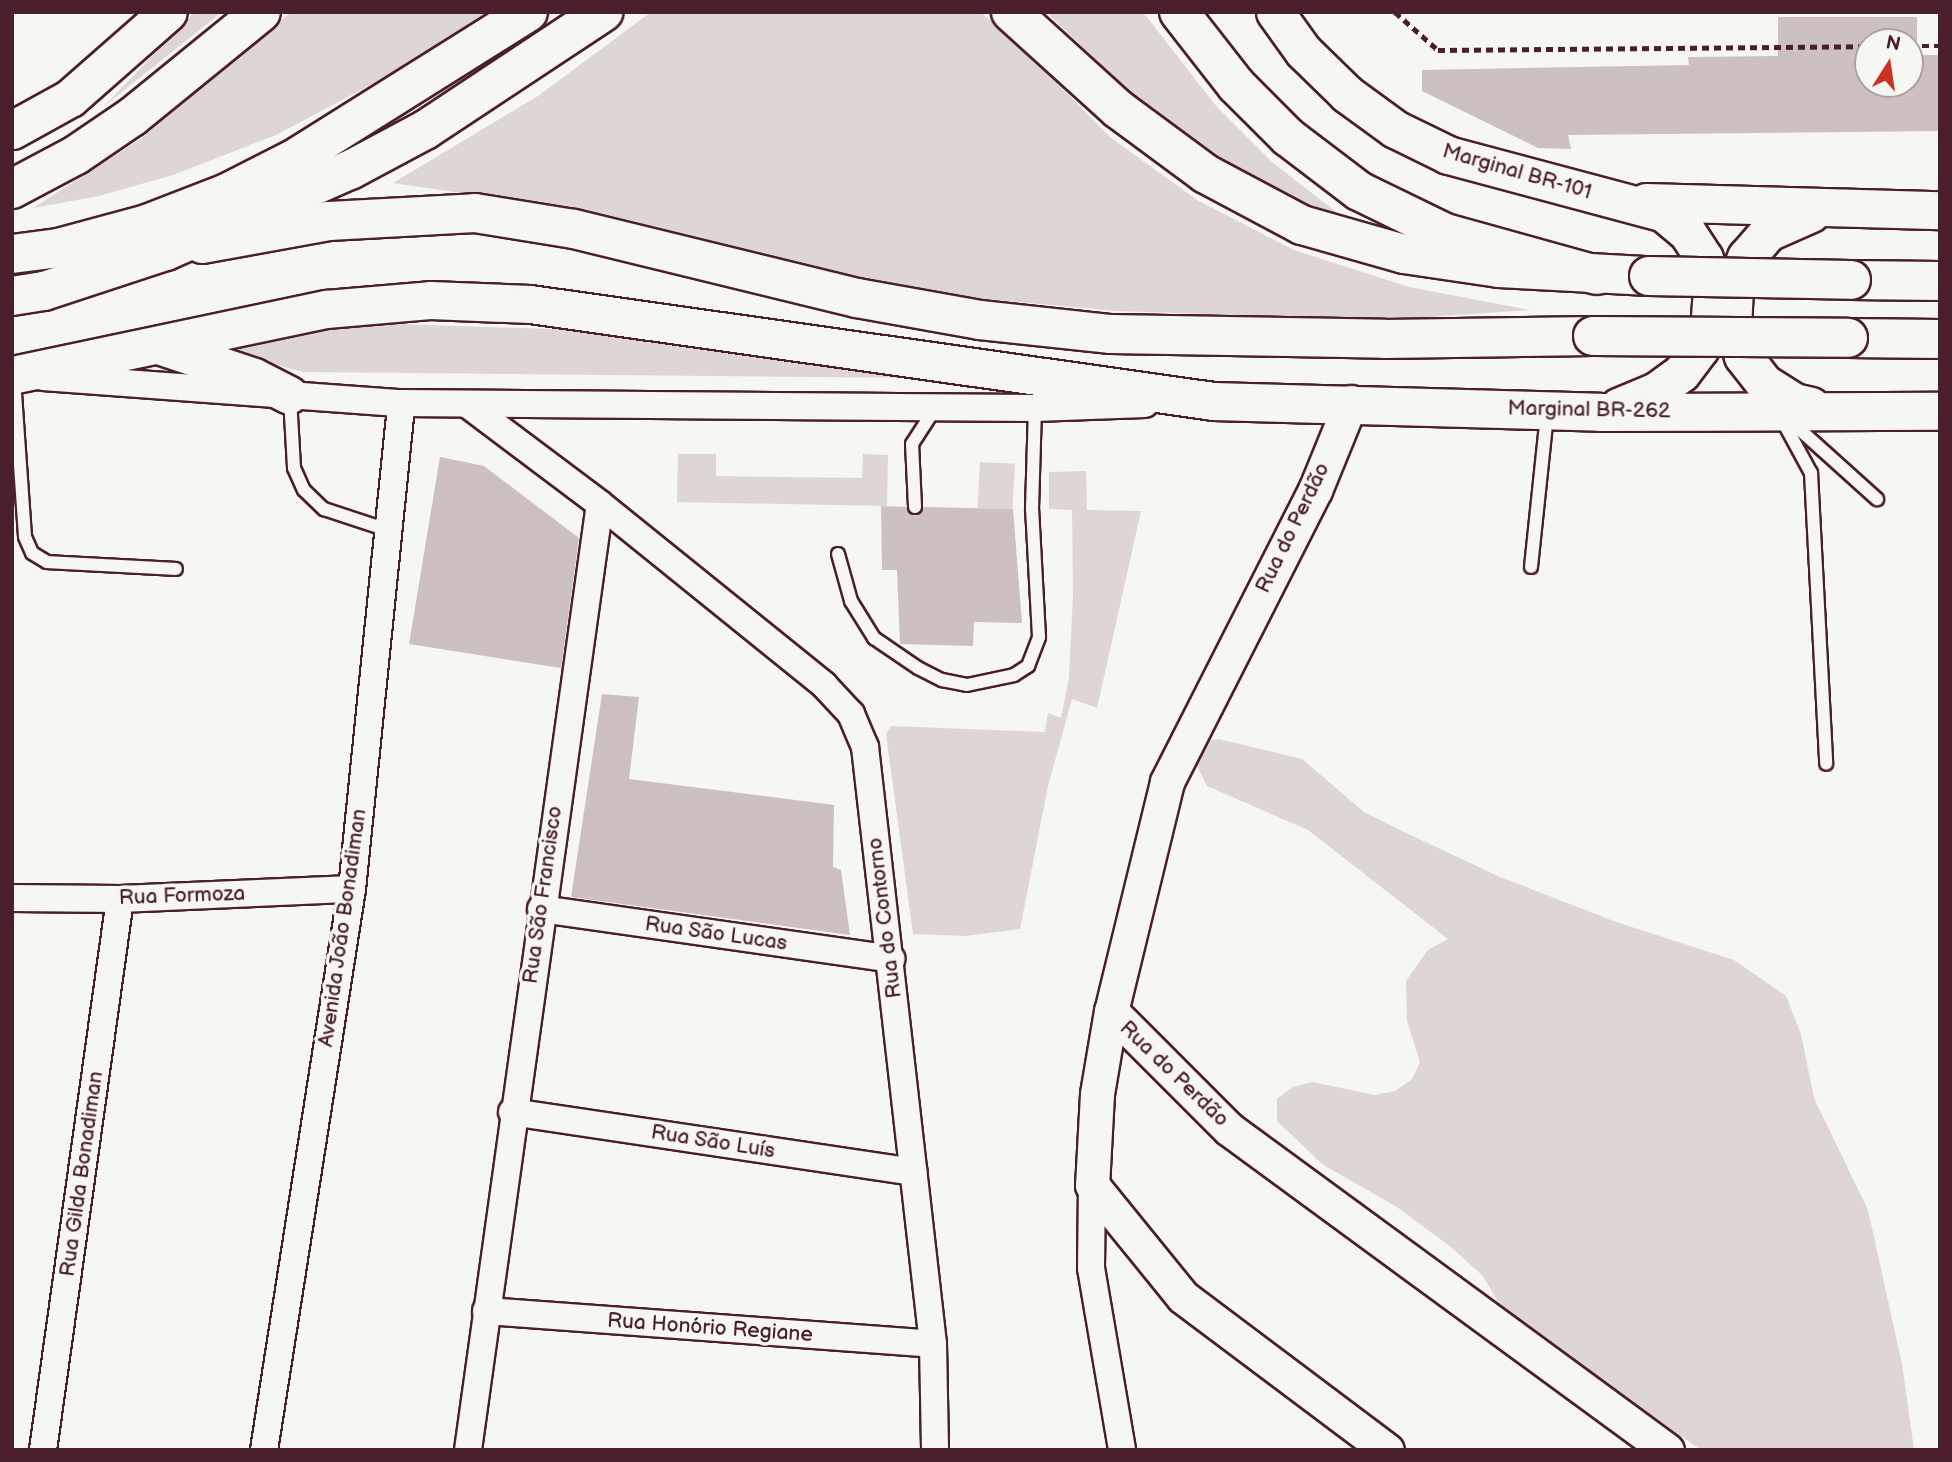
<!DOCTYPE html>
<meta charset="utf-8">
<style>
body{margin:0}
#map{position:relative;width:1952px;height:1462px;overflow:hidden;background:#f6f6f2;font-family:"Balsamiq Sans",sans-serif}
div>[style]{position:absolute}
.green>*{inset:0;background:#ddd6d5;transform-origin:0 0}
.building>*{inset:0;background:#ccc1c0}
.path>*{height:4.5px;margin-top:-2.25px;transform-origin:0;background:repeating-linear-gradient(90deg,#4a1f2b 0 7px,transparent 0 12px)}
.roads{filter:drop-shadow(2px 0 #4a1f2b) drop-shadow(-2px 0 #4a1f2b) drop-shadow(0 2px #4a1f2b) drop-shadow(0 -2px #4a1f2b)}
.service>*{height:12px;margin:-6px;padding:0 6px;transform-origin:6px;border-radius:6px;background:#f6f6f2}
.minor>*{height:26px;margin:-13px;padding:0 13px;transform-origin:13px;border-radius:13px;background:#f6f6f2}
.tertiary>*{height:33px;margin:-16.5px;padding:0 16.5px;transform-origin:16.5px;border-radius:16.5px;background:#f6f6f2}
.secondary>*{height:37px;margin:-18.5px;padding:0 18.5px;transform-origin:18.5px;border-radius:18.5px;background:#f6f6f2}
.primary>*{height:38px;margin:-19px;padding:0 19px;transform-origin:19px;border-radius:19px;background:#f6f6f2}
.motorway>*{height:38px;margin:-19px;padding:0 19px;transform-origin:19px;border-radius:19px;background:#f6f6f2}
.bridges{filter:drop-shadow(2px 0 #4a1f2b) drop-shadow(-2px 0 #4a1f2b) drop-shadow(0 2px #4a1f2b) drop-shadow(0 -2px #4a1f2b)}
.primary-bridge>*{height:38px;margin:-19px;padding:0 19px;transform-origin:19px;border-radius:19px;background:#f6f6f2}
span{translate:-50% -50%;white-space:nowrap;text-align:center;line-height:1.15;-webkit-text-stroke:7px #f6f6f2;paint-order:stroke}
.street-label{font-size:21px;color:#4a1f2b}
.frame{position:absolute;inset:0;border:14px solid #4a1f2b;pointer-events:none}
.north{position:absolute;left:1854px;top:28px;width:70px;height:70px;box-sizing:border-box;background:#f6f6f2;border:2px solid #b1a0a2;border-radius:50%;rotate:12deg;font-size:19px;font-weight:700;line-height:28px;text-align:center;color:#4a1f2b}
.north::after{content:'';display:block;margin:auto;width:24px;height:32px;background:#c8321e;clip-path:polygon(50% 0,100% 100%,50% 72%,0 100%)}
</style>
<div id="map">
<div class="green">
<div style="clip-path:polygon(195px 12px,222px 12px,103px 107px)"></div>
<div style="clip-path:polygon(292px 12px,490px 12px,397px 71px,276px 135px,173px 175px,99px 196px,33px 208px,142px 138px,247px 45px)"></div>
<div style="clip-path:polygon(651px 12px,980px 12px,1016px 41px,1110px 137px,1197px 200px,1294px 250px,1409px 287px,1530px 310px,1385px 320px,1117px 311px,985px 299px,863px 279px,578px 210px,393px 183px,538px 96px)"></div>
<div style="clip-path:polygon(1046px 12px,1143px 12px,1217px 107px,1272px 162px,1358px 229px,1311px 213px,1217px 163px,1133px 95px)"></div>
<div style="clip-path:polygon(398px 324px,614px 331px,923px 378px,303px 372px,205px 345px,287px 328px)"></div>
<div style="clip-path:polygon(678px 454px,716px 454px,716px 476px,862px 478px,863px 454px,888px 455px,887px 506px,677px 502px)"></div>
<div style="left:980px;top:462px;width:35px;height:46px;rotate:3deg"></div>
<div style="clip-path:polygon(1086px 471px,1087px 510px,1141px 511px,1097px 708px,1072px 699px,1048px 786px,1020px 929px,965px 936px,913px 934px,886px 734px,891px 726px,1045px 732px,1048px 713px,1061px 718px,1069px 678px,1073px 596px,1072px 510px,1049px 509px,1049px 472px)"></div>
<div style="clip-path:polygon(1219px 739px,1302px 759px,1364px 812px,1400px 830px,1500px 877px,1616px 922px,1734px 960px,1786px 996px,1801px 1034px,1814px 1098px,1868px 1210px,1902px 1364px,1914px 1450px,1701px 1450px,1503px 1311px,1483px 1276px,1451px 1247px,1397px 1207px,1322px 1164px,1277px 1121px,1277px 1099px,1293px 1087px,1312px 1082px,1375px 1095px,1395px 1091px,1412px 1079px,1420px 1062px,1407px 1021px,1406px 981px,1428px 950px,1448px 939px,1308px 830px,1207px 786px,1195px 762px,1193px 743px)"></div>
</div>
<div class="building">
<div style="clip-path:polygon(evenodd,1778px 17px,1917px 17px,1917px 55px,1940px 55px,1940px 131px,1568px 135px,1571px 149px,1538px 148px,1422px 91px,1422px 70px,1689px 65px,1688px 57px,1778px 56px,1778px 17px,1868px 42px,1910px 42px,1910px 84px,1868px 84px,1868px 42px)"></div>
<div style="clip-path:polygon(440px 457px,484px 466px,579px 538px,561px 668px,409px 644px)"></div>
<div style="clip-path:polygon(881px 506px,906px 507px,915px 516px,924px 507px,1013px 509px,1022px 623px,974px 622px,973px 646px,900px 644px,897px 570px,882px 570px)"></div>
<div style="clip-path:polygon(602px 694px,639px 697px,629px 779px,834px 805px,833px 867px,841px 870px,850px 935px,571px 897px)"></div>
</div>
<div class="path">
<div style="left:1395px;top:12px;width:57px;rotate:41.5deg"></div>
<div style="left:1438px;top:50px;width:430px;rotate:-0.5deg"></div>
<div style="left:1910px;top:46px;width:30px"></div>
</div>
<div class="roads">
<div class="service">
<div style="left:14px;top:379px;width:158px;rotate:86deg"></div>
<div style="left:25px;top:537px;width:17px;rotate:66deg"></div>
<div style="left:32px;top:553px;width:17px;rotate:31deg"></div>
<div style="left:47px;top:562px;width:129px;rotate:3.1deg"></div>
<div style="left:290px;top:398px;width:70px;rotate:86.7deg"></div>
<div style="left:294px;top:468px;width:24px;rotate:66deg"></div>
<div style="left:304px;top:490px;width:28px;rotate:44deg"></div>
<div style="left:324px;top:509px;width:67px;rotate:18.2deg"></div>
<div style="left:1780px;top:416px;width:65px;rotate:61.5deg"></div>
<div style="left:1811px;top:473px;width:291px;rotate:87deg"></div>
<div style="left:1788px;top:419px;width:120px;rotate:42deg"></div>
<div style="left:915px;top:507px;width:63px;rotate:-92.7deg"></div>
<div style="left:912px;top:444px;width:40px;rotate:-57.1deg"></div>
<div style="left:838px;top:554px;width:49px;rotate:74.5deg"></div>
<div style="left:851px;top:601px;width:44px;rotate:58.1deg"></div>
<div style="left:874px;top:638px;width:53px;rotate:34.3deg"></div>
<div style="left:918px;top:668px;width:27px;rotate:27deg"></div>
<div style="left:942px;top:680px;width:25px;rotate:11deg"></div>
<div style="left:967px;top:685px;width:48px;rotate:-12deg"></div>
<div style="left:1014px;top:675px;width:17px;rotate:-33deg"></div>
<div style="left:1028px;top:666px;width:31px;rotate:-69deg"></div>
<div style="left:1039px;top:637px;width:128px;rotate:-93.1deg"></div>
<div style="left:1032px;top:509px;width:101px;rotate:-88.3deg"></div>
<div style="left:1531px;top:567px;width:154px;rotate:-84deg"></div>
</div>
<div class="minor">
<div style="left:43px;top:377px;width:359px;rotate:4.2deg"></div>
<div style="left:401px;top:403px;width:634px;rotate:0.45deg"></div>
<div style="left:1035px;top:408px;width:110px;rotate:-2.1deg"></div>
<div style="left:600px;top:504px;width:288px;rotate:38.9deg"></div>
<div style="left:824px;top:685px;width:40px;rotate:47deg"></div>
<div style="left:851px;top:714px;width:36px;rotate:67deg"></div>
<div style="left:865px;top:747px;width:601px;rotate:83.5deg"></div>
<div style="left:933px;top:1344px;width:106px;rotate:88.9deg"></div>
<div style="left:12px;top:898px;width:108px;rotate:0.5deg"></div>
<div style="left:120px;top:899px;width:232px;rotate:-2.5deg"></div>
<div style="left:541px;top:909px;width:354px;rotate:8.1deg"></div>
<div style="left:512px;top:1112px;width:406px;rotate:8.5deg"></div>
<div style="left:1092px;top:1185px;width:83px;rotate:90.7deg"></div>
<div style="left:1091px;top:1268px;width:185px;rotate:80.3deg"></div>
<div style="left:486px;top:1311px;width:448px;rotate:4.2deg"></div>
<div style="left:43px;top:1450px;width:556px;rotate:-82.04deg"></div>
<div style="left:264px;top:1450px;width:568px;rotate:-81.09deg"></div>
<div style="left:352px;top:889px;width:488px;rotate:-84.2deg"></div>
<div style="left:468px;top:1450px;width:955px;rotate:-82.06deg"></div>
<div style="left:600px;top:504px;width:165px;rotate:-143.1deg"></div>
</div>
<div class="tertiary">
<div style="left:1351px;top:402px;width:95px;rotate:112.2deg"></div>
<div style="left:1315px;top:490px;width:327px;rotate:116.9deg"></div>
<div style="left:1167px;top:782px;width:236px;rotate:103.7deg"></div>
<div style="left:1111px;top:1011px;width:84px;rotate:99.6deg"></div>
<div style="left:1097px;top:1094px;width:91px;rotate:93.1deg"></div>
<div style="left:1092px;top:1185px;width:144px;rotate:50.9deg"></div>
<div style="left:1183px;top:1297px;width:255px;rotate:36.9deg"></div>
<div style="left:1111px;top:1011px;width:167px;rotate:45deg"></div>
<div style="left:1229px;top:1129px;width:543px;rotate:36.24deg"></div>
</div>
<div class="secondary">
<div style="left:1275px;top:12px;width:48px;rotate:54.3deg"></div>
<div style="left:1303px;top:51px;width:62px;rotate:44.3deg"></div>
<div style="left:1347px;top:94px;width:59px;rotate:36.1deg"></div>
<div style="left:1395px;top:129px;width:59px;rotate:26.1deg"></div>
<div style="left:1448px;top:155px;width:224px;rotate:15deg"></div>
<div style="left:1664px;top:213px;width:30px;rotate:40deg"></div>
<div style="left:1687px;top:232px;width:31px;rotate:57deg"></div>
<div style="left:1704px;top:258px;width:31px;rotate:75deg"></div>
<div style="left:1712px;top:288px;width:31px;rotate:94deg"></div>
<div style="left:1710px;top:319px;width:31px;rotate:109deg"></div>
<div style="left:1700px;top:348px;width:31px;rotate:127deg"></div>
<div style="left:1681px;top:373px;width:31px;rotate:144deg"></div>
<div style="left:1656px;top:391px;width:41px;rotate:157.2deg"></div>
<div style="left:12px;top:130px;width:66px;rotate:-28.9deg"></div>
<div style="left:70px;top:98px;width:130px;rotate:-41.3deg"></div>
<div style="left:1646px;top:202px;width:294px;rotate:1.6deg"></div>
<div style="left:1811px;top:213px;width:47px;rotate:156.2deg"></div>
<div style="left:1768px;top:232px;width:33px;rotate:131deg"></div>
<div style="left:1746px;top:257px;width:34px;rotate:111deg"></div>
<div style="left:1734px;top:289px;width:35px;rotate:93deg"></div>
<div style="left:1732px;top:324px;width:34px;rotate:71deg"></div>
<div style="left:1743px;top:356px;width:34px;rotate:52deg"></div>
<div style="left:1764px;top:383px;width:36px;rotate:32deg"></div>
<div style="left:1794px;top:402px;width:17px;rotate:13deg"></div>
<div style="left:158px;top:345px;width:101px;rotate:18.4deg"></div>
<div style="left:254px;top:377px;width:39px;rotate:27deg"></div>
<div style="left:12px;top:375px;width:321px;rotate:-11.9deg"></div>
<div style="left:326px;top:309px;width:104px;rotate:-4.9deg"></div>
<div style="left:430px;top:300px;width:100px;rotate:2.3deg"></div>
<div style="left:530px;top:304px;width:690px;rotate:8.08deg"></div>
<div style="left:1213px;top:401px;width:387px;rotate:1.6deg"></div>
<div style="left:1600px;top:412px;width:340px;rotate:-0.2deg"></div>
</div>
<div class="primary">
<div style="left:1011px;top:12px;width:144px;rotate:42.2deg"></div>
<div style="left:1118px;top:109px;width:109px;rotate:36.5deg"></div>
<div style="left:1206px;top:174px;width:109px;rotate:28deg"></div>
<div style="left:1302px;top:225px;width:106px;rotate:15.9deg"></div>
<div style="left:1404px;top:254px;width:96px;rotate:8.4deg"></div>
<div style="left:1499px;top:268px;width:150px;rotate:3.1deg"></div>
<div style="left:12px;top:189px;width:72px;rotate:-28deg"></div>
<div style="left:76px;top:155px;width:68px;rotate:-34.2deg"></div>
<div style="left:132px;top:117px;width:166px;rotate:-39.1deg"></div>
<div style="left:202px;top:244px;width:129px;rotate:-10.3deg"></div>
<div style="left:329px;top:221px;width:146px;rotate:-3.1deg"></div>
<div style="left:475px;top:213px;width:100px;rotate:9.2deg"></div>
<div style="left:574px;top:229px;width:291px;rotate:13.7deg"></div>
<div style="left:857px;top:298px;width:125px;rotate:10.1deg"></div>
<div style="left:980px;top:320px;width:132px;rotate:6.1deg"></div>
<div style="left:1111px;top:334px;width:274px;rotate:1deg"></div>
<div style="left:1385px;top:339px;width:208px;rotate:-0.8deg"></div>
<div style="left:1851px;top:280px;width:89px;rotate:0.6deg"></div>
<div style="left:1848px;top:338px;width:92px;rotate:0.6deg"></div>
</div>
<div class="motorway">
<div style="left:1179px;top:12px;width:93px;rotate:52deg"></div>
<div style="left:1236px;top:85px;width:74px;rotate:45deg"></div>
<div style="left:1288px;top:137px;width:89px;rotate:37.3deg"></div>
<div style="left:1359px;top:191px;width:96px;rotate:26deg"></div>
<div style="left:1445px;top:233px;width:157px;rotate:15.5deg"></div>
<div style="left:12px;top:254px;width:46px;rotate:-7.4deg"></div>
<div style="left:58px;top:248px;width:92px;rotate:-15.1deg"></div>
<div style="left:147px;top:224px;width:86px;rotate:-21.2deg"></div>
<div style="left:227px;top:193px;width:75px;rotate:-26.9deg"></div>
<div style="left:294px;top:159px;width:276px;rotate:-32.1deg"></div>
<div style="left:12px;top:296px;width:32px;rotate:-9deg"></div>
<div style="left:44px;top:291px;width:128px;rotate:-18.2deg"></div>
<div style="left:166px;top:251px;width:201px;rotate:-23.8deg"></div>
<div style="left:350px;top:170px;width:85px;rotate:-28.1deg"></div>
<div style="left:425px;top:130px;width:214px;rotate:-33.5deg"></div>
</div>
</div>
<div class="bridges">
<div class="primary-bridge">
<div style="left:1649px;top:276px;width:202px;rotate:1.1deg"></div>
<div style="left:1593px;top:336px;width:255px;rotate:0.4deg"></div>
</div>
</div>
<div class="street-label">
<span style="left:1517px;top:172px;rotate:16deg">Marginal BR-101</span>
<span style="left:1589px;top:410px;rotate:1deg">Marginal BR-262</span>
<span style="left:1293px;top:528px;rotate:-64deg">Rua do Perdão</span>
<span style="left:543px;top:895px;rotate:-82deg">Rua São Francisco</span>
<span style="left:182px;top:896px;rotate:-2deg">Rua Formoza</span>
<span style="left:885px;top:918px;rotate:-97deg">Rua do Contorno</span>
<span style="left:343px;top:928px;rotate:-82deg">Avenida João Bonadiman</span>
<span style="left:716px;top:934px;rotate:8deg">Rua São Lucas</span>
<span style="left:1174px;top:1074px;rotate:44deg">Rua do Perdão</span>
<span style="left:713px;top:1142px;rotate:9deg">Rua São Luís</span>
<span style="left:82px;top:1174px;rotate:-82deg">Rua Gilda Bonadiman</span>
<span style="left:710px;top:1328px;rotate:4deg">Rua Honório Regiane</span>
</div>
<div class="frame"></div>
<div class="north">N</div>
</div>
